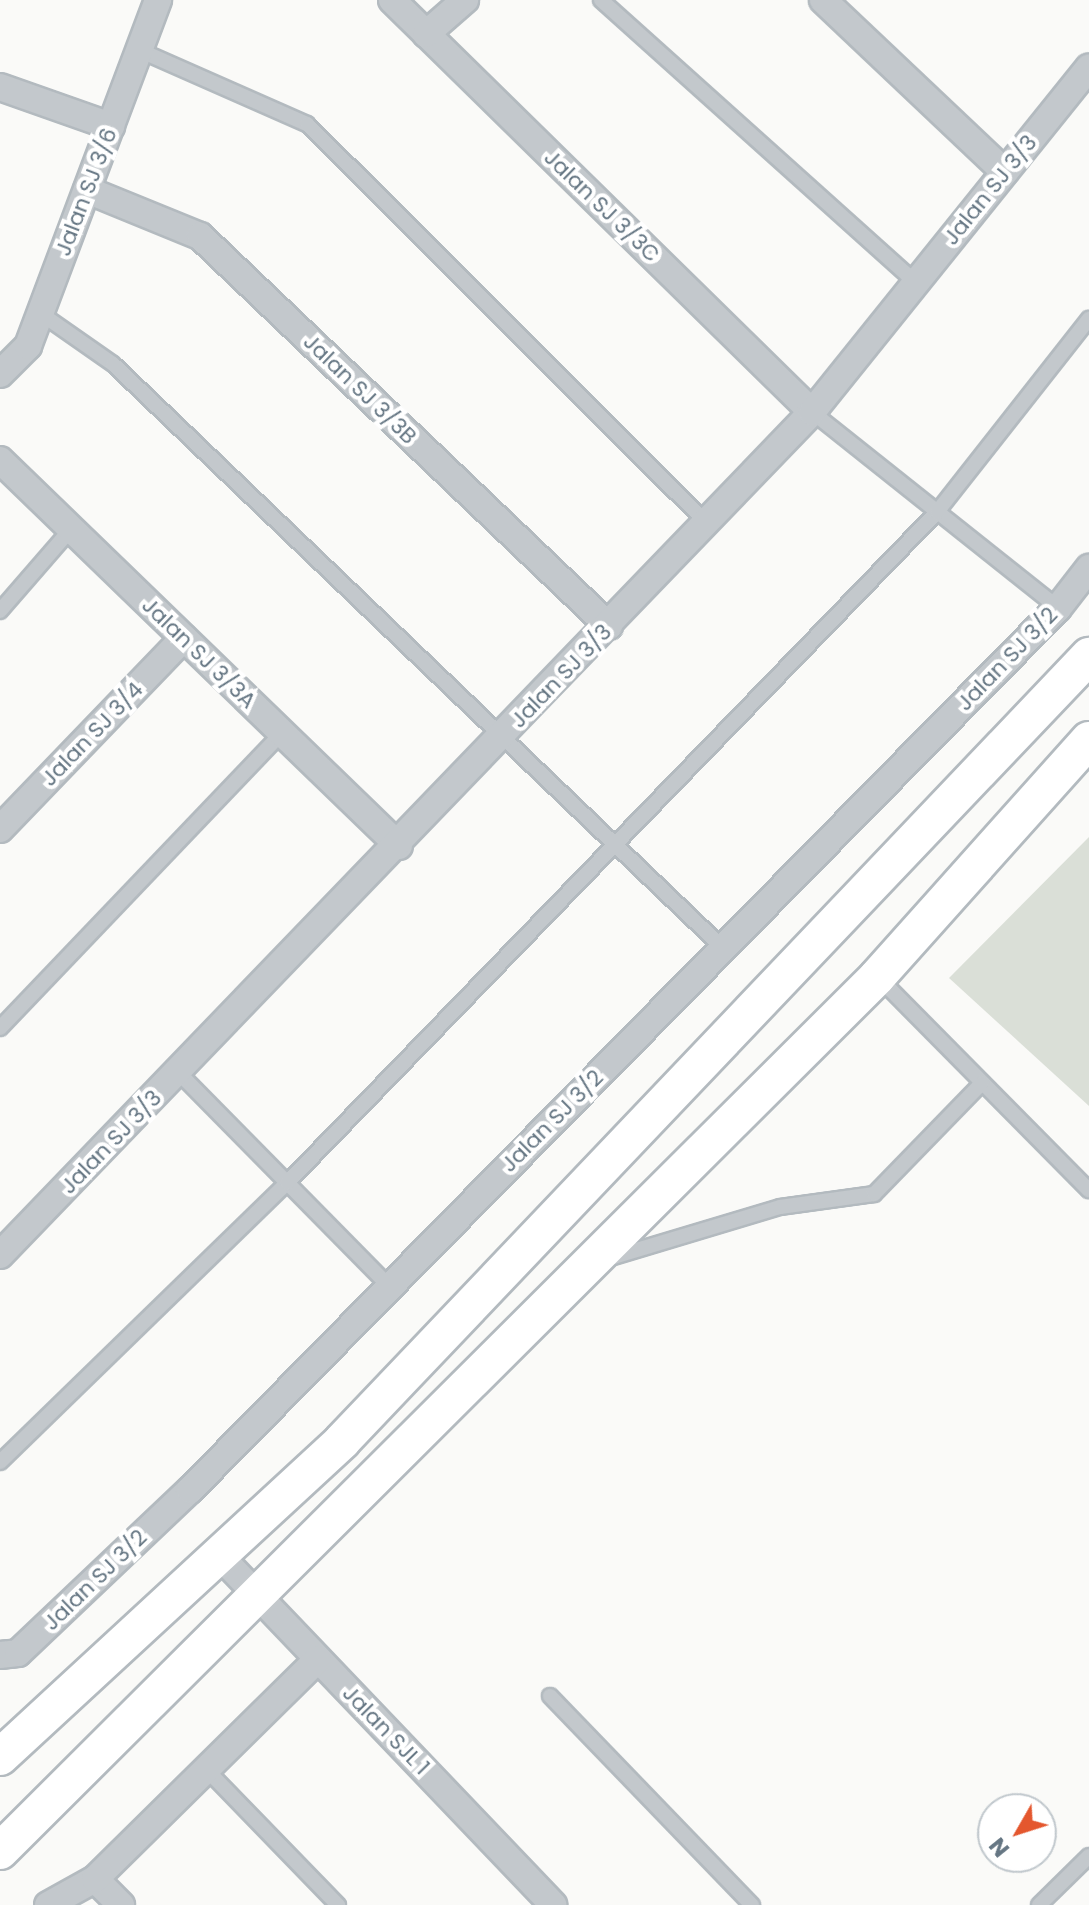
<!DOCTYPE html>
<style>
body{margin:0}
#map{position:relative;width:1089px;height:1905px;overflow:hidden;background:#fafaf8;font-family:Poppins,sans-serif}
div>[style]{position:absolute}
.green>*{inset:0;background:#dadfd7}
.roads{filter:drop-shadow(2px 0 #b3babf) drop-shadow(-2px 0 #b3babf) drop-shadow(0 2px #b3babf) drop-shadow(0 -2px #b3babf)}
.lane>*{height:14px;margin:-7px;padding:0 7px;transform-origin:7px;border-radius:7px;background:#c3c8cc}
.street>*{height:26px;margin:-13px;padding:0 13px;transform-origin:13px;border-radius:13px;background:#c3c8cc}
.secondary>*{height:36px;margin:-18px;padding:0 18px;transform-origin:18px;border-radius:18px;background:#fff}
span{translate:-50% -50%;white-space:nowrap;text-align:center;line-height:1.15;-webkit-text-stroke:8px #fff;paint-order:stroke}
.street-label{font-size:22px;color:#657683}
.north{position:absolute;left:977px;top:1793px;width:80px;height:80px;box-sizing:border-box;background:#fff;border:2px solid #c1c8cd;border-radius:50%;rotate:231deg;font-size:22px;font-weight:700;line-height:32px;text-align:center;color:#657683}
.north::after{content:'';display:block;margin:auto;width:28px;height:36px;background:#e4572e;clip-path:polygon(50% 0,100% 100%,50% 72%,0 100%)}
</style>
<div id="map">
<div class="green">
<div style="clip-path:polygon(1089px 837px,1089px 1106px,949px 978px)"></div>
</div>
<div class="roads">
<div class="lane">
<div style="left:601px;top:0;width:423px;rotate:41.9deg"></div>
<div style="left:139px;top:50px;width:184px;rotate:23.8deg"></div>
<div style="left:307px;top:124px;width:566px;rotate:44.93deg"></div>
<div style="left:40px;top:313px;width:89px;rotate:34.9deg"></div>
<div style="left:113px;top:364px;width:844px;rotate:43.75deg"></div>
<div style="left:812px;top:412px;width:315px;rotate:38.5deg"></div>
<div style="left:0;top:611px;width:108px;rotate:-49.1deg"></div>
<div style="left:878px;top:977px;width:300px;rotate:45.3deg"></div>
<div style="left:0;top:1028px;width:408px;rotate:-46.3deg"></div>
<div style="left:179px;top:1073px;width:301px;rotate:45.4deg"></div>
<div style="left:610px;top:1258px;width:177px;rotate:-16.7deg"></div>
<div style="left:780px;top:1207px;width:95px;rotate:-7.9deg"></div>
<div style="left:874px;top:1194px;width:155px;rotate:-45.8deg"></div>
<div style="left:0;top:1462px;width:400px;rotate:-44.2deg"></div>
<div style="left:287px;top:1183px;width:934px;rotate:-45.91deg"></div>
<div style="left:937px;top:512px;width:246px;rotate:-51.8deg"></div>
<div style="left:550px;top:1696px;width:291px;rotate:46deg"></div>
<div style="left:206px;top:1769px;width:190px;rotate:45.9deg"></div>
<div style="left:1039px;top:1905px;width:70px;rotate:-44.4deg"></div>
</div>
<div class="street">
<div style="left:392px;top:0;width:588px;rotate:44.45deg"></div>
<div style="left:823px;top:0;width:250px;rotate:43.4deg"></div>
<div style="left:426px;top:34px;width:52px;rotate:-41.1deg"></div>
<div style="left:0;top:87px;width:118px;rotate:19.4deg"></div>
<div style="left:87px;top:190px;width:122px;rotate:22.2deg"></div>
<div style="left:200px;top:236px;width:565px;rotate:43.64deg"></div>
<div style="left:0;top:374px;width:40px;rotate:-45deg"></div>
<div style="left:28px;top:346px;width:370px;rotate:-69.4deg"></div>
<div style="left:0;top:460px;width:555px;rotate:44.05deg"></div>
<div style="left:0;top:829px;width:265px;rotate:-46.1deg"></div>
<div style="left:0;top:1255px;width:1170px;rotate:-46.07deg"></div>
<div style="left:812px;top:412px;width:442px;rotate:-51.2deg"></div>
<div style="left:219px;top:1555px;width:484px;rotate:46.3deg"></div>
<div style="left:0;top:1655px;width:18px;rotate:-6deg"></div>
<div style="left:18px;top:1653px;width:237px;rotate:-43.5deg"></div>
<div style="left:190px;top:1490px;width:1237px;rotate:-45.46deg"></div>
<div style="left:1058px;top:608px;width:51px;rotate:-52.2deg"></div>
<div style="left:95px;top:1879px;width:37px;rotate:45deg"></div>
<div style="left:48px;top:1905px;width:54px;rotate:-29deg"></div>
<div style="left:95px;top:1879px;width:313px;rotate:-44.6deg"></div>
</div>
<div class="secondary">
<div style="left:0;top:1757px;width:466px;rotate:-42.7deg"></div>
<div style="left:342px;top:1441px;width:1084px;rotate:-46.42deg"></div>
<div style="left:0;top:1851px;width:1238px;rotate:-44.9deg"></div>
<div style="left:877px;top:977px;width:318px;rotate:-48.2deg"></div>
</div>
</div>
<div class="street-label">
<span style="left:990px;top:190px;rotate:-51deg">Jalan SJ 3/3</span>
<span style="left:86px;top:192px;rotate:-69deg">Jalan SJ 3/6</span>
<span style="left:602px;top:206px;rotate:44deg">Jalan SJ 3/3C</span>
<span style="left:360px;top:389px;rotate:44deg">Jalan SJ 3/3B</span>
<span style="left:199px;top:653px;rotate:44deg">Jalan SJ 3/3A</span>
<span style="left:1007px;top:659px;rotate:-46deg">Jalan SJ 3/2</span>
<span style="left:561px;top:676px;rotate:-46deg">Jalan SJ 3/3</span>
<span style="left:92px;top:734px;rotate:-46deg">Jalan SJ 3/4</span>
<span style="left:552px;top:1121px;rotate:-45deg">Jalan SJ 3/2</span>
<span style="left:111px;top:1142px;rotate:-46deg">Jalan SJ 3/3</span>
<span style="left:95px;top:1580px;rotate:-44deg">Jalan SJ 3/2</span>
<span style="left:386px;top:1730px;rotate:46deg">Jalan SJL 1</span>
</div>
<div class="north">N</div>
</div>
